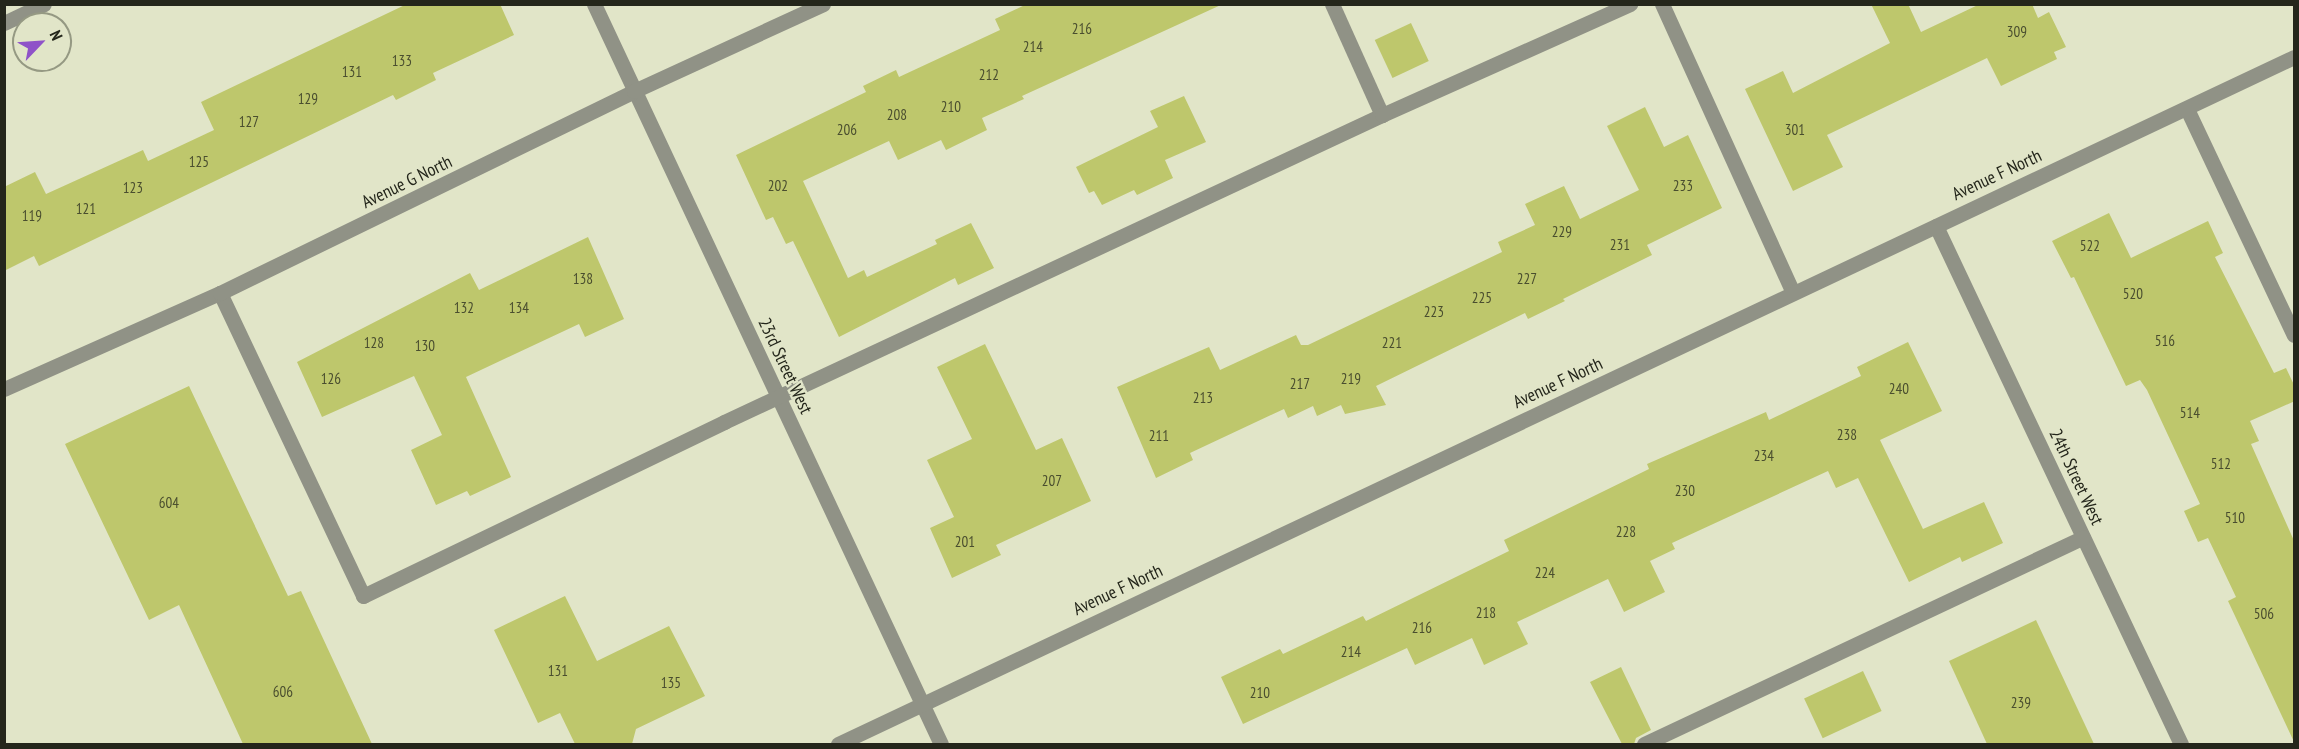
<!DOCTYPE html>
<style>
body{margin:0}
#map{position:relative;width:2299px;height:749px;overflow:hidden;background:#e1e5c8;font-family:"PT Sans Narrow",sans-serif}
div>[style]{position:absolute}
.building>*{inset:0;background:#bec76c;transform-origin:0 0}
.minor>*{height:15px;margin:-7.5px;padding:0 7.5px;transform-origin:7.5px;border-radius:7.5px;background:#909286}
span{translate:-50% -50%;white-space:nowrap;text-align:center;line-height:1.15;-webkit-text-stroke:4.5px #e1e5c8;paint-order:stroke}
.number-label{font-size:15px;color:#4a4e2f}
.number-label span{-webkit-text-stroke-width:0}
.street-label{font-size:18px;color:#24261b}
.frame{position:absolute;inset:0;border:6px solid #24261b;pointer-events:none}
.north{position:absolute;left:12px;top:12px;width:60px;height:60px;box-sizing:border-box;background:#e1e5c8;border:2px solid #959983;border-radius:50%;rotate:65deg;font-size:16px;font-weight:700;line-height:24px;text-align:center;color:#24261b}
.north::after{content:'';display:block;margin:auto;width:21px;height:27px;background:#8f52c8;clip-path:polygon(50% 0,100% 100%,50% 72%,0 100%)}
</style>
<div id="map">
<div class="building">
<div style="clip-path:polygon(407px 4px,500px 4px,514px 35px,433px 73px,436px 80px,396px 100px,393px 95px,39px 266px,34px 256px,4px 271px,4px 187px,35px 172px,46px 194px,143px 150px,148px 161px,214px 130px,201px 102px)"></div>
<div style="clip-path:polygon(1027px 4px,1223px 4px,1022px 96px,1024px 99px,982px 118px,987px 130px,946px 150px,941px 140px,898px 160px,889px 141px,803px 181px,848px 278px,864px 270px,867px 277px,937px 244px,935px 240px,971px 223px,994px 268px,958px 285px,955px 278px,839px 337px,793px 241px,786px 244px,773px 217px,766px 220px,736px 155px,866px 92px,863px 86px,896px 70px,899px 77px,1000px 30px,995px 19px)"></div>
<div style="clip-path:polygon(1871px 4px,1908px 4px,1921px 32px,1980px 4px,2032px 4px,2038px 18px,2049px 12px,2066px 47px,2054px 52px,2057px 59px,2001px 86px,1987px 58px,1827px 135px,1843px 167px,1793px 191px,1745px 89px,1783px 71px,1793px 93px,1890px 43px)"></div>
<div style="left:1411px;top:23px;width:42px;height:40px;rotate:65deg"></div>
<div style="clip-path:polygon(1184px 96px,1206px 142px,1165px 160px,1173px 178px,1137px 195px,1134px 190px,1102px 205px,1094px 191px,1089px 193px,1076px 167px,1158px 127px,1150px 111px)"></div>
<div style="clip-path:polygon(1645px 107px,1664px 147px,1688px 135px,1722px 208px,1647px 245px,1652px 255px,1563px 299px,1565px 301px,1528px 319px,1525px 313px,1376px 386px,1386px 405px,1345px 414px,1341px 405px,1317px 416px,1313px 406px,1288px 418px,1284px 409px,1190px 453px,1193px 460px,1156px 478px,1117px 387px,1209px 347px,1220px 370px,1296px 335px,1301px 345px,1308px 345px,1502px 252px,1498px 242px,1535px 225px,1525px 204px,1564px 186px,1580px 219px,1639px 190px,1607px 126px)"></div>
<div style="clip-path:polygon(2109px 213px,2131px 258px,2208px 221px,2223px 253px,2215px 257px,2274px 373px,2286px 368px,2295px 387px,2295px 401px,2250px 421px,2259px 441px,2251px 444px,2295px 543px,2295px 744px,2228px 601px,2236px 597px,2208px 538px,2198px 542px,2184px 511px,2200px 504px,2147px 390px,2140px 380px,2126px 386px,2074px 277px,2071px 278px,2052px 241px)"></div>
<div style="clip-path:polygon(588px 237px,624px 319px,585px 337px,579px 324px,466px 377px,511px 477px,470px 496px,467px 491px,436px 505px,411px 450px,442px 435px,414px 376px,322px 417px,297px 362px,470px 273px,479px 290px)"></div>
<div style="clip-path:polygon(1908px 342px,1942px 411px,1880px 440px,1923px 529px,1984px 502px,2003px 543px,1962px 562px,1960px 557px,1909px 582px,1858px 478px,1836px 488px,1828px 471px,1672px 543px,1675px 549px,1650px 561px,1665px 592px,1624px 612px,1608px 579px,1517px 622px,1528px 644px,1484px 665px,1472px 638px,1415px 665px,1407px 648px,1243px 724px,1221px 677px,1280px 649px,1283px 654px,1363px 616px,1366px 621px,1509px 551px,1504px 540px,1649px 469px,1647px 464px,1766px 412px,1769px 420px,1861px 376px,1857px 367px)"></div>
<div style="clip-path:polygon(985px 344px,1036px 450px,1062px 438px,1091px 501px,996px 545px,1001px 555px,952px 578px,930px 528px,954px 517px,927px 460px,972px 439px,937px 367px)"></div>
<div style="clip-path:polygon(189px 386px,288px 596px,301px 591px,372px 744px,243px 744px,179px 605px,149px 620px,65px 444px)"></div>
<div style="clip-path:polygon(565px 596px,597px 661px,669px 626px,705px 696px,636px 729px,632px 744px,575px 744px,560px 713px,538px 723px,494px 630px)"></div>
<div style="clip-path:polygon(2036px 620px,2094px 744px,1987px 744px,1949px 661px)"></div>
<div style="clip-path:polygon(1621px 667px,1651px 730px,1636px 738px,1634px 744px,1622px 744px,1590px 682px)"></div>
<div style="left:1863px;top:671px;width:44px;height:65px;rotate:65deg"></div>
</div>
<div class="minor">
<div style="left:594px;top:4px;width:817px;rotate:64.88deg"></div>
<div style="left:1332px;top:4px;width:122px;rotate:65.8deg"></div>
<div style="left:1662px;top:4px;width:317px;rotate:65.6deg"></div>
<div style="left:4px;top:23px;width:44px;rotate:-25.4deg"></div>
<div style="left:2187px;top:109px;width:250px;rotate:64.7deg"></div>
<div style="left:1936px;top:226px;width:573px;rotate:64.69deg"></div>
<div style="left:220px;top:293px;width:335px;rotate:64.7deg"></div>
<div style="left:363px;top:596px;width:401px;rotate:-25.7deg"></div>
<div style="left:724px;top:422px;width:726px;rotate:-25.01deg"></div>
<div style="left:1382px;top:115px;width:272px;rotate:-24.1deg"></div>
<div style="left:4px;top:389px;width:236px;rotate:-24deg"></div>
<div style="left:220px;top:293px;width:461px;rotate:-26deg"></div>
<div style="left:634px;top:91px;width:208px;rotate:-24.7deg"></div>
<div style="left:838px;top:744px;width:1610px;rotate:-25.26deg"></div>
<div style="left:1644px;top:744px;width:485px;rotate:-25.2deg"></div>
</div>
<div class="number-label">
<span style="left:1082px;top:29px">216</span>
<span style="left:2017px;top:32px">309</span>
<span style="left:1033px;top:47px">214</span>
<span style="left:402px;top:61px">133</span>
<span style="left:352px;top:72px">131</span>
<span style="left:989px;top:75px">212</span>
<span style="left:308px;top:99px">129</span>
<span style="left:951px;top:107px">210</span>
<span style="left:897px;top:115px">208</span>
<span style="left:249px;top:122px">127</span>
<span style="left:847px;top:130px">206</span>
<span style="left:1795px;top:130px">301</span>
<span style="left:199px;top:162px">125</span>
<span style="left:778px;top:186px">202</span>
<span style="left:1683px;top:186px">233</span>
<span style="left:133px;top:188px">123</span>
<span style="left:86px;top:209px">121</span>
<span style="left:32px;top:216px">119</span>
<span style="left:1562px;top:232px">229</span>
<span style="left:1620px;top:245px">231</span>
<span style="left:2090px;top:246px">522</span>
<span style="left:583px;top:279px">138</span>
<span style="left:1527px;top:279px">227</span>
<span style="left:2133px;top:294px">520</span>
<span style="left:1482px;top:298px">225</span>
<span style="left:464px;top:308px">132</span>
<span style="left:519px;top:308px">134</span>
<span style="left:1434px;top:312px">223</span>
<span style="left:2165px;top:341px">516</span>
<span style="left:374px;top:343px">128</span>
<span style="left:1392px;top:343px">221</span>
<span style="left:425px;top:346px">130</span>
<span style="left:331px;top:379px">126</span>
<span style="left:1351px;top:379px">219</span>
<span style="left:1300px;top:384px">217</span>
<span style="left:1899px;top:389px">240</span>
<span style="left:1203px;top:398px">213</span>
<span style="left:2190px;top:413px">514</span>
<span style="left:1847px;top:435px">238</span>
<span style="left:1159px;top:436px">211</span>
<span style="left:1764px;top:456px">234</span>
<span style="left:2221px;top:464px">512</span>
<span style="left:1052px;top:481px">207</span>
<span style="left:1685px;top:491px">230</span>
<span style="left:169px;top:503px">604</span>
<span style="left:2235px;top:518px">510</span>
<span style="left:1626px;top:532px">228</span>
<span style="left:965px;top:542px">201</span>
<span style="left:1545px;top:573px">224</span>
<span style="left:1486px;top:613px">218</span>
<span style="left:2264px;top:614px">506</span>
<span style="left:1422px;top:628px">216</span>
<span style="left:1351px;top:652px">214</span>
<span style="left:558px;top:671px">131</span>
<span style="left:671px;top:683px">135</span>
<span style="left:283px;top:692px">606</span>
<span style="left:1260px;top:693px">210</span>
<span style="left:2021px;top:703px">239</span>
</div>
<div class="street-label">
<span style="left:1997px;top:175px;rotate:-25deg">Avenue F North</span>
<span style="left:407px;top:182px;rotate:-26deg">Avenue G North</span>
<span style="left:785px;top:366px;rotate:65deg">23rd Street West</span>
<span style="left:1558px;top:383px;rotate:-25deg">Avenue F North</span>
<span style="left:2076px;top:477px;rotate:65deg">24th Street West</span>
<span style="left:1118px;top:590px;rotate:-25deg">Avenue F North</span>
</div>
<div class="frame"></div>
<div class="north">N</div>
</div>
